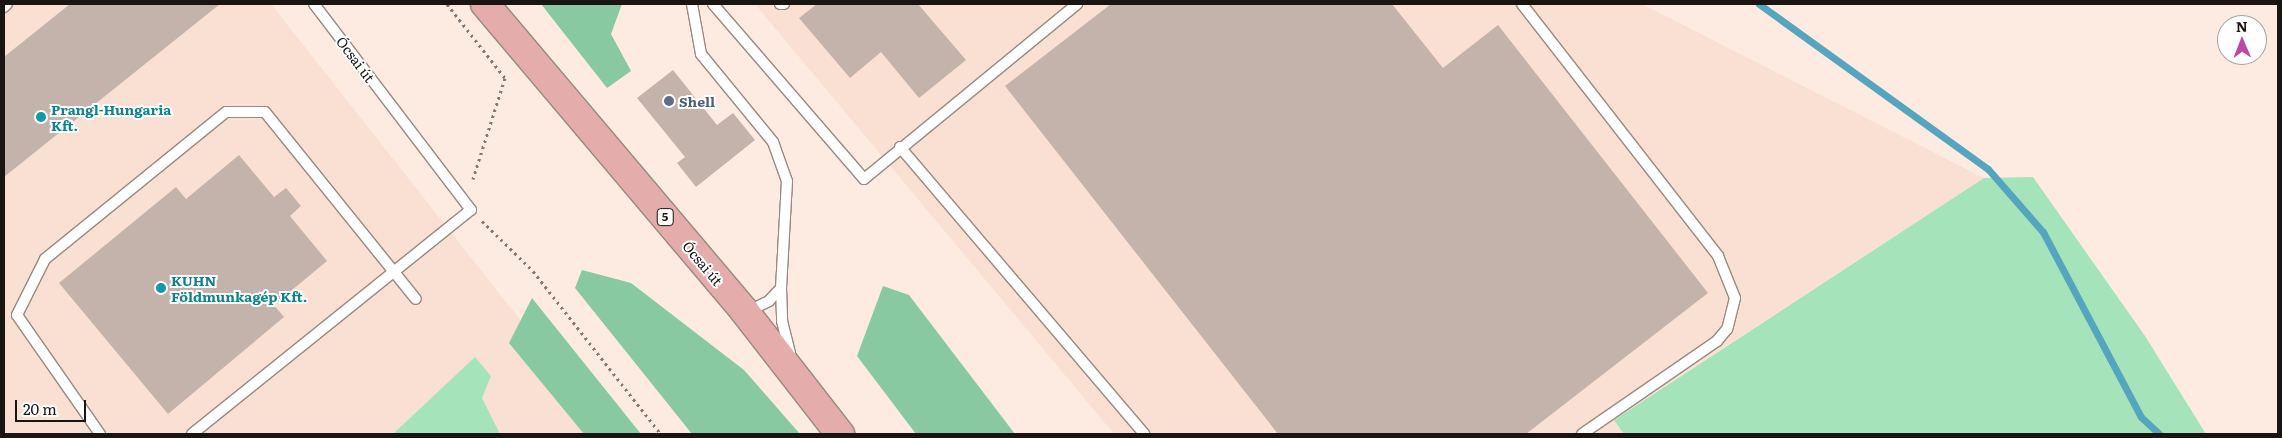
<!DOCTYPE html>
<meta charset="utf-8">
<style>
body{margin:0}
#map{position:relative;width:2282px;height:438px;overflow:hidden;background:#fdebe2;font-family:Literata,serif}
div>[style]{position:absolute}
.built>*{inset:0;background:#f9e0d2}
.green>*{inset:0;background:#a5e3bb}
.forest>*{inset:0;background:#89c9a1}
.stream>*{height:7px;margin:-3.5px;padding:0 3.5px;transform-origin:3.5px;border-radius:3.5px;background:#55a5bf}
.building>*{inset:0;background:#c4b3aa}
.path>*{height:3px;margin-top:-1.5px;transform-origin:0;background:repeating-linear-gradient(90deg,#847973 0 2.5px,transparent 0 6.5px)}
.roads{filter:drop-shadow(1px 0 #998980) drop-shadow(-1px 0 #998980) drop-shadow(0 1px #998980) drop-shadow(0 -1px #998980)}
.lane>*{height:10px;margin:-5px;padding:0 5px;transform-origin:5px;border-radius:5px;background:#fff}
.primary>*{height:28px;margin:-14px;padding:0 14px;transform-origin:14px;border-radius:14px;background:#e4acab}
.dots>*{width:14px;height:14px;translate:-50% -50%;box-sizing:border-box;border:2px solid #fff;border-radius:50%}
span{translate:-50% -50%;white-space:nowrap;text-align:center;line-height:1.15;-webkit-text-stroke:4px #fff;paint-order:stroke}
.shield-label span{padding:1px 4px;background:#fff;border:1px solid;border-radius:4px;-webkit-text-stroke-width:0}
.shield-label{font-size:12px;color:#1b1512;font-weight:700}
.street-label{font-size:14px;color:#1b1512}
.service-label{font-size:14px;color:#4e5e75;font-weight:700}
.left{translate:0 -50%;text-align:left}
.culture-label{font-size:14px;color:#0d838f;font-weight:700}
.frame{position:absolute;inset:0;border:5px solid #1b1512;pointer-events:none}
.north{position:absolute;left:2217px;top:15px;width:50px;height:50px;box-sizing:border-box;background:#fff;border:1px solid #a4a1a0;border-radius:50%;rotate:359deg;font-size:14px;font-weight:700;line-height:20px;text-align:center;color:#1b1512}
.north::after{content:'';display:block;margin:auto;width:18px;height:22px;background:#ba48a4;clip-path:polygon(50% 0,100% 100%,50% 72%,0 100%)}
.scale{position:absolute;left:15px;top:400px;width:71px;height:22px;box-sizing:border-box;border:2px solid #1b1512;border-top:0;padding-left:6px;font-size:15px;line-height:18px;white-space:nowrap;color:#1b1512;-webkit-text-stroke:4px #fff;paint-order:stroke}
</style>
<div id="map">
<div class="built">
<div style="clip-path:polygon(4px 4px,271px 4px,610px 434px,4px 434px)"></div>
<div style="clip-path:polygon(755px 4px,1642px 4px,1984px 178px,1614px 419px,1624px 434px,1114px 434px)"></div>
</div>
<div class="green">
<div style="clip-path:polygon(2033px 177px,2145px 336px,2206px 434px,1624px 434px,1614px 420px,1984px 178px)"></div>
<div style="clip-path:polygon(475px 357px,491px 376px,482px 398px,500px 434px,393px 434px)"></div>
</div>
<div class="forest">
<div style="clip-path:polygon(541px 4px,622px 4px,611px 34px,631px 71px,607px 88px)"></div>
<div style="clip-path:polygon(582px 270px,631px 283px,744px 370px,800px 434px,692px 434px,575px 288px)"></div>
<div style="clip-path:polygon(883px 286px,909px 295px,1015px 434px,916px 434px,857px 356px)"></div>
<div style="clip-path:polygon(532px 298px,641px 434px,584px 434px,509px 343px)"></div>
</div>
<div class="stream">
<div style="left:1759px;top:4px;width:282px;rotate:35.8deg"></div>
<div style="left:1988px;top:169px;width:84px;rotate:48.9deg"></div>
<div style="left:2043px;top:232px;width:209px;rotate:62.1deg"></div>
<div style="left:2141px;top:417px;width:25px;rotate:43deg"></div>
</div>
<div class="building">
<div style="clip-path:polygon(70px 4px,220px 4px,4px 177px,4px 57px)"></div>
<div style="clip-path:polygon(817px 4px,918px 4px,966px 60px,919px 98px,881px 52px,850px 78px,799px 18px)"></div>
<div style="clip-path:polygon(1111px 4px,1392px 4px,1443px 68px,1498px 25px,1708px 293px,1526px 434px,1278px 434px,1005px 86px)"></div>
<div style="clip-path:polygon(673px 70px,717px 125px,733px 113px,755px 140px,696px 187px,677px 163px,685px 157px,637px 98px)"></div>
<div style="clip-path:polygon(239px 155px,274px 197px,286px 188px,301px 206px,290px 216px,327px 261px,274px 305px,284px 317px,168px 414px,59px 283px,176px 187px,186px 199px)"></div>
</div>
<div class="path">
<div style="left:447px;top:4px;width:94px;rotate:51.9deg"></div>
<div style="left:505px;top:78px;width:106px;rotate:107.6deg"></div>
<div style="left:482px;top:221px;width:71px;rotate:44.4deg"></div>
<div style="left:533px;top:271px;width:207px;rotate:51.9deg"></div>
</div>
<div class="roads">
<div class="lane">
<div style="left:692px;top:4px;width:51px;rotate:79.8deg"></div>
<div style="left:701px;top:54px;width:114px;rotate:50.7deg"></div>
<div style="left:773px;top:142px;width:41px;rotate:70.3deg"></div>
<div style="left:787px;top:181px;width:107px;rotate:93.2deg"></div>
<div style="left:781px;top:288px;width:18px;rotate:133deg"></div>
<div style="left:769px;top:301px;width:25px;rotate:154deg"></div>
<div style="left:713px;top:4px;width:231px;rotate:49.2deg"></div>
<div style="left:864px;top:179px;width:276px;rotate:-39.4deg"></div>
<div style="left:780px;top:4px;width:4px"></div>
<div style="left:1522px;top:4px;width:319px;rotate:52.1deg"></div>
<div style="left:1718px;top:256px;width:45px;rotate:68deg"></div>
<div style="left:1735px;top:298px;width:32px;rotate:104deg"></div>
<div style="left:1727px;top:329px;width:16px;rotate:130deg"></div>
<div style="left:1717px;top:341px;width:164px;rotate:145.4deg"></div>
<div style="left:4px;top:7px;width:4px;rotate:-45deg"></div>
<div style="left:900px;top:147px;width:377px;rotate:49.6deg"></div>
<div style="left:781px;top:288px;width:33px;rotate:88deg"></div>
<div style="left:782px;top:321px;width:33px;rotate:76deg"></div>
<div style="left:100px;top:434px;width:145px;rotate:-124.9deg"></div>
<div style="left:17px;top:315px;width:63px;rotate:-63.4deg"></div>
<div style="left:45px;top:259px;width:233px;rotate:-39.1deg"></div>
<div style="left:226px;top:112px;width:39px"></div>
<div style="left:265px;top:112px;width:240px;rotate:51.1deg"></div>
<div style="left:192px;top:434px;width:358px;rotate:-38.8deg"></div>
<div style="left:471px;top:210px;width:259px;rotate:-127.3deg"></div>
</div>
<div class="primary">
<div style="left:485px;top:4px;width:403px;rotate:49.8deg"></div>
<div style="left:745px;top:312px;width:155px;rotate:52.1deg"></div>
</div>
</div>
<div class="dots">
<div style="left:669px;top:101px;background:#5c6f8a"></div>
<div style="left:41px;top:117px;background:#0f9aa8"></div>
<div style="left:161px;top:288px;background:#0f9aa8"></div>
</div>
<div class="shield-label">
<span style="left:665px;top:217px">5</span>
</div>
<div class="street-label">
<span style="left:356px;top:59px;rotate:53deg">Ócsai út</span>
<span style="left:703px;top:263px;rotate:50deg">Ócsai út</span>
</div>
<div class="service-label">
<span class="left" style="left:679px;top:101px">Shell</span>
</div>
<div class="culture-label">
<span class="left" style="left:51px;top:117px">Prangl-Hungaria<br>Kft.</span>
<span class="left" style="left:171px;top:288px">KUHN<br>Földmunkagép Kft.</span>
</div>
<div class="frame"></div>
<div class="north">N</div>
<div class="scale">20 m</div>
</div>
